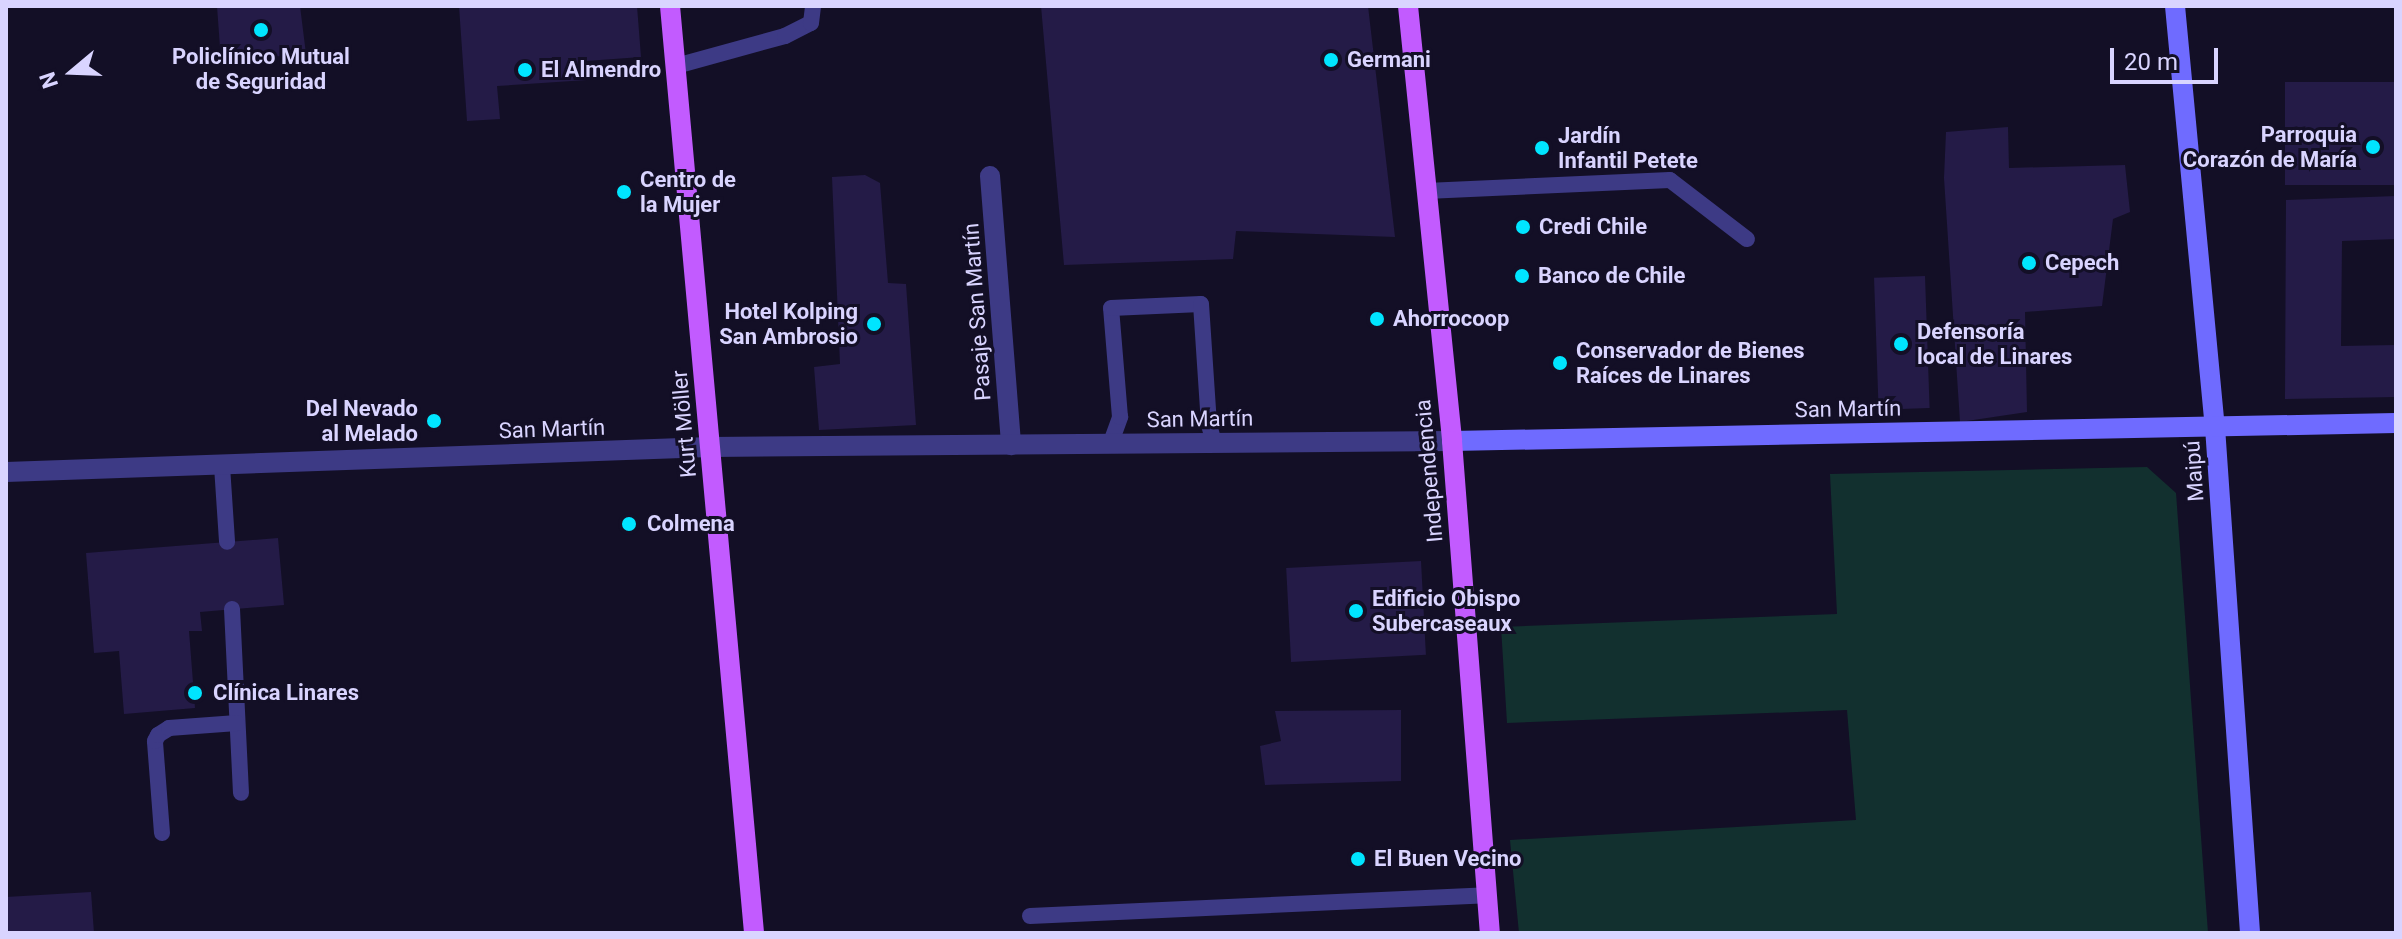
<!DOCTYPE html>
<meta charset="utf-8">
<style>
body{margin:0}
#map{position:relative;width:2402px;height:939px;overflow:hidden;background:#130f26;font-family:Roboto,sans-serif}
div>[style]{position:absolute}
.green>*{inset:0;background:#12302f}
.building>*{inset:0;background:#241b47;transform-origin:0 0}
.service>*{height:16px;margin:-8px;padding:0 8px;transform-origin:8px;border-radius:8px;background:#3d3a85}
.minor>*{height:20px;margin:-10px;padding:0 10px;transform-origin:10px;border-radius:10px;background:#3d3a85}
.tertiary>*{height:20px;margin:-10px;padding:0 10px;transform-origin:10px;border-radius:10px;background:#3d3a85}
.secondary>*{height:20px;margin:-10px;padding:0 10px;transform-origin:10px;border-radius:10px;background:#6f6bff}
.primary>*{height:20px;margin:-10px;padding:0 10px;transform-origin:10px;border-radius:10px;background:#c25bff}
.dots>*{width:22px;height:22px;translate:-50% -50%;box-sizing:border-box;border:4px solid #130f26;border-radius:50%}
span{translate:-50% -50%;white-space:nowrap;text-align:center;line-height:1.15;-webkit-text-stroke:6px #130f26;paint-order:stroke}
.poi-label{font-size:22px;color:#d9d4ff;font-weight:700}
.left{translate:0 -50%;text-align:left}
.right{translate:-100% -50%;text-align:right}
.street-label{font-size:22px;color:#d9d4ff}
.frame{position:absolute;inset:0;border:8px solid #d9d4ff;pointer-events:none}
.north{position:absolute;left:32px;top:32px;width:80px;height:80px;-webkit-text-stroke:6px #130f26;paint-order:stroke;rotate:251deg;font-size:22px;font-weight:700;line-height:32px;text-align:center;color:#d9d4ff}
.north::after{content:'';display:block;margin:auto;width:28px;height:36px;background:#d9d4ff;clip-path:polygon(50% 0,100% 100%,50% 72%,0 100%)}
.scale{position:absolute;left:2110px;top:48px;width:108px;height:36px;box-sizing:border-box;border:4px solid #d9d4ff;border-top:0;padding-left:10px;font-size:24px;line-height:28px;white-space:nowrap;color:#d9d4ff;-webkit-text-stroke:6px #130f26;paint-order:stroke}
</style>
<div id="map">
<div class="green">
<div style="clip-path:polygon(2147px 467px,2176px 493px,2208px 933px,1519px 933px,1510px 840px,1856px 820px,1847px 710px,1507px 723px,1501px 627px,1837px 614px,1830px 474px)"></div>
</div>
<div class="building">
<div style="clip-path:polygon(217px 6px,300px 6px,306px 54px,221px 61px)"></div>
<div style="clip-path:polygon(459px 6px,637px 6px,641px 57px,586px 61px,587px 80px,497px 86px,500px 119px,467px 121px)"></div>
<div style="clip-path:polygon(1041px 6px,1368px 6px,1395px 237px,1236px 231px,1233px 259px,1064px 265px)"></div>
<div style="left:2285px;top:82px;width:111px;height:103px"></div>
<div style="clip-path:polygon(2008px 127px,2009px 168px,2125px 165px,2130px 212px,2113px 219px,2102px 306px,2025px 312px,2027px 412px,1960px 422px,1944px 178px,1946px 132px)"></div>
<div style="clip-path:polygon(865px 175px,880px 183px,888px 283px,906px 284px,916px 425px,819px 430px,814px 367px,840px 364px,832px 177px)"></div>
<div style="clip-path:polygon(2396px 196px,2396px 239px,2342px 241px,2341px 346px,2396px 345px,2396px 397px,2285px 399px,2286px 200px)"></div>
<div style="left:1925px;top:276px;width:132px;height:51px;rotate:88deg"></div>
<div style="clip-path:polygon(278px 538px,284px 605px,200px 612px,202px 631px,189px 631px,195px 708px,124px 714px,119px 651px,94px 653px,86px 553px)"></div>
<div style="left:1421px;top:561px;width:94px;height:135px;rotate:87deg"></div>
<div style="clip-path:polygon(1401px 710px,1401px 781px,1265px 785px,1260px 746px,1281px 741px,1275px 711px)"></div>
<div style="clip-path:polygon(91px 892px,94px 933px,6px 933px,6px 897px)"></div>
</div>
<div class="service">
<div style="left:676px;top:66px;width:113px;rotate:-15.4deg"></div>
<div style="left:785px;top:36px;width:29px;rotate:-27deg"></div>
<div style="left:811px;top:23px;width:17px;rotate:-83deg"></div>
<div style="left:1426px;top:191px;width:244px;rotate:-2.6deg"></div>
<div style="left:1670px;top:180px;width:97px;rotate:37.5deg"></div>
<div style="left:1110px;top:445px;width:30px;rotate:-70deg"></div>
<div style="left:1120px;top:417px;width:109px;rotate:-94.7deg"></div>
<div style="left:1111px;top:308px;width:90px;rotate:-2.5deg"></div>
<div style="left:1201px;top:304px;width:121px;rotate:86.2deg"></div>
<div style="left:1209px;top:425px;width:18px;rotate:74deg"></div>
<div style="left:222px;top:466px;width:76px;rotate:86.2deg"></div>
<div style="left:232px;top:609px;width:184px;rotate:87.2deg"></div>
<div style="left:162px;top:833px;width:92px;rotate:-94.4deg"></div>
<div style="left:155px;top:741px;width:7px;rotate:-63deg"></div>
<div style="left:158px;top:735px;width:13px;rotate:-32deg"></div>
<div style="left:169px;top:728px;width:68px;rotate:-4.2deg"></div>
<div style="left:1030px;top:916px;width:457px;rotate:-2.6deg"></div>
</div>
<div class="minor">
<div style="left:990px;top:176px;width:270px;rotate:85.5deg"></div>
</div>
<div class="tertiary">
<div style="left:6px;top:472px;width:704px;rotate:-2.03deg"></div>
<div style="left:710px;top:447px;width:742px;rotate:-0.46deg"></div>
</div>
<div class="secondary">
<div style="left:2175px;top:6px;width:423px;rotate:84.6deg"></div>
<div style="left:2215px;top:427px;width:507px;rotate:86.04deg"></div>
<div style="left:1452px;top:441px;width:944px;rotate:-1.09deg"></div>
</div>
<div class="primary">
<div style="left:670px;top:6px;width:931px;rotate:84.82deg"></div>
<div style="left:1408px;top:6px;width:437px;rotate:84.2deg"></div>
<div style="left:1452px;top:441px;width:493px;rotate:85.6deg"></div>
</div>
<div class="dots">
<div style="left:261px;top:30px;background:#00e5ff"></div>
<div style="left:1331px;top:60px;background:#00e5ff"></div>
<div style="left:525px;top:70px;background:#00e5ff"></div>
<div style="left:2373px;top:147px;background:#00e5ff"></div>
<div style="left:1542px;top:148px;background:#00e5ff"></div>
<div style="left:624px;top:192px;background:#00e5ff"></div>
<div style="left:1523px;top:227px;background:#00e5ff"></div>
<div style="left:2029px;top:263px;background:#00e5ff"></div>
<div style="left:1522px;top:276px;background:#00e5ff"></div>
<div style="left:1377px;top:319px;background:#00e5ff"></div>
<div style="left:874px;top:324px;background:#00e5ff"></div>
<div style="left:1901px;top:344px;background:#00e5ff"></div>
<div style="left:1560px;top:363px;background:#00e5ff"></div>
<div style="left:434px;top:421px;background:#00e5ff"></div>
<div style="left:629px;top:524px;background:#00e5ff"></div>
<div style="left:1356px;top:611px;background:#00e5ff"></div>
<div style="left:195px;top:693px;background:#00e5ff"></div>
<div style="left:1358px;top:859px;background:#00e5ff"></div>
</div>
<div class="poi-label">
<span style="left:261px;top:69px">Policlínico Mutual<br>de Seguridad</span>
<span class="left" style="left:1347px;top:60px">Germani</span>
<span class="left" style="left:541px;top:70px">El Almendro</span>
<span class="right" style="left:2357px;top:147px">Parroquia<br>Corazón de María</span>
<span class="left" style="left:1558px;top:148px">Jardín<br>Infantil Petete</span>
<span class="left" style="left:640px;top:192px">Centro de<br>la Mujer</span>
<span class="left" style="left:1539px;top:227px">Credi Chile</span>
<span class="left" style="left:2045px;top:263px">Cepech</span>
<span class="left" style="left:1538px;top:276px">Banco de Chile</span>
<span class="right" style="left:858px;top:324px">Hotel Kolping<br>San Ambrosio</span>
<span class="left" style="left:1393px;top:319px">Ahorrocoop</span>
<span class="left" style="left:1917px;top:344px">Defensoría<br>local de Linares</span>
<span class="left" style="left:1576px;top:363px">Conservador de Bienes<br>Raíces de Linares</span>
<span class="right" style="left:418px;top:421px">Del Nevado<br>al Melado</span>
<span class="left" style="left:647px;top:524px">Colmena</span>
<span class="left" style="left:1372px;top:611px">Edificio Obispo<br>Subercaseaux</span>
<span class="left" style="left:213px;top:693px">Clínica Linares</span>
<span class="left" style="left:1374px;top:859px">El Buen Vecino</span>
</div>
<div class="street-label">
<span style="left:977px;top:312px;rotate:-94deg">Pasaje San Martín</span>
<span style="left:1848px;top:409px;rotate:-1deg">San Martín</span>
<span style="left:1200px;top:419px;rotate:-1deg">San Martín</span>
<span style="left:684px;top:424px;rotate:-95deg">Kurt Möller</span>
<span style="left:552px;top:429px;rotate:-2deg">San Martín</span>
<span style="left:1429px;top:471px;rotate:-95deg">Independencia</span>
<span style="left:2194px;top:471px;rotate:-94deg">Maipú</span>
</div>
<div class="frame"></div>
<div class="north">N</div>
<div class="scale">20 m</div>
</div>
